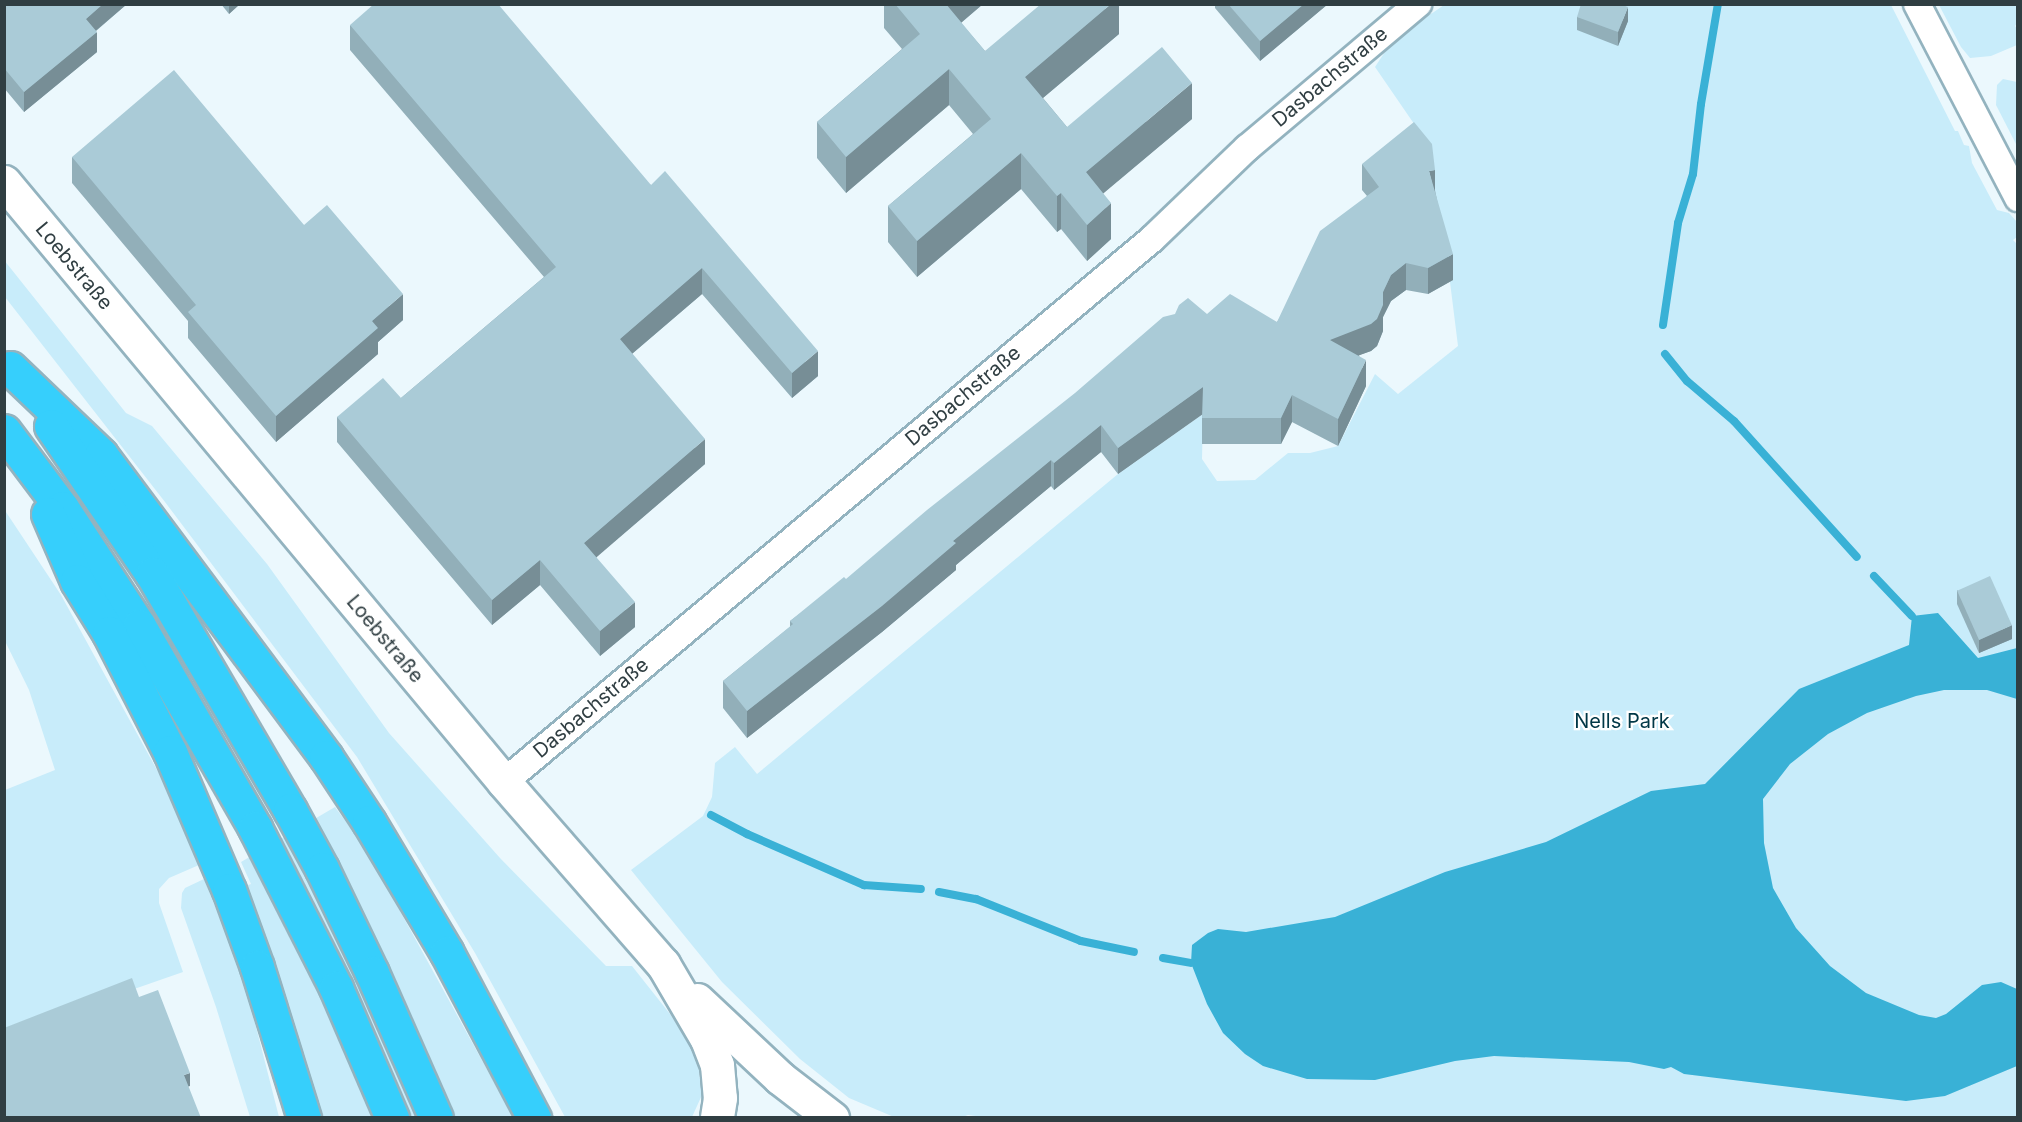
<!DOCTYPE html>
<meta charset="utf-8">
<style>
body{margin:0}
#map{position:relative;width:2022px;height:1122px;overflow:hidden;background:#ebf8fd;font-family:Inter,sans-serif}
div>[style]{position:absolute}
.green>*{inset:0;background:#c8ecfa}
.water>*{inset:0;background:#39b1d6}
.stream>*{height:8px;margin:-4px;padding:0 4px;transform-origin:4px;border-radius:4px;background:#39b1d6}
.roads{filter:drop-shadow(2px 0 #93b3bf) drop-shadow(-2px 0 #93b3bf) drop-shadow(0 2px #93b3bf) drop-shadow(0 -2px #93b3bf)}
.minor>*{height:26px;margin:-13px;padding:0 13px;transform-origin:13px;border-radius:13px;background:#fff}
.secondary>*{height:33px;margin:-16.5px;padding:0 16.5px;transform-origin:16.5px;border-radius:16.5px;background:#fff}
.motorway>*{height:33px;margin:-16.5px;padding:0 16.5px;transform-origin:16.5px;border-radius:16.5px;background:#36cffc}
.wall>*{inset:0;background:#92afb9}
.shaded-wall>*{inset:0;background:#778e96}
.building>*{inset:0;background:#aacbd7;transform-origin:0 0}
span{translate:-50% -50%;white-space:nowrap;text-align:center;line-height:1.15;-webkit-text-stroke:4.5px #fff;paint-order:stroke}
.street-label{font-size:20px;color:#303e42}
.park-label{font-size:20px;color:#003746}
.frame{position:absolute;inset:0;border:6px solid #303e42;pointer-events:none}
</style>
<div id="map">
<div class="green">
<div style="clip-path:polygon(1444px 5px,1891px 5px,1955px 131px,1958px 131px,1964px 145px,1969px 146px,1972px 163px,1997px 210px,2009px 213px,2017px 222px,2017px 237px,2013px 240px,2018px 245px,2017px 1117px,990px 1118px,968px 1115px,960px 1118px,894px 1117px,849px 1098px,800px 1059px,722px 982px,631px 870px,703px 816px,712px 797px,715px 763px,735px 747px,757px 774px,1118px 474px,1203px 414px,1202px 459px,1217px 481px,1255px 480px,1288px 453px,1310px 453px,1338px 446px,1375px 374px,1398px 394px,1458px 346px,1450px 282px,1452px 278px,1421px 134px,1375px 67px,1392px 41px,1408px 32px,1415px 19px,1431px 14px)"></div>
<div style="clip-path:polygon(1939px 5px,2017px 5px,2017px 23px,2015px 26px,2017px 29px,2017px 45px,1991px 56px,1970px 58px,1961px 47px)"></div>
<div style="clip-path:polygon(2003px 79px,2017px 82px,2017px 146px,1996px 105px,1997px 85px)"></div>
<div style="clip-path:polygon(4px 260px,126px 413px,152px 426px,267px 564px,389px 733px,500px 858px,606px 966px,632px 966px,670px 1014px,697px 1055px,702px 1095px,692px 1117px,565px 1117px,475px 953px,357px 757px,165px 502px,5px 297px)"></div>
<div style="clip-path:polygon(4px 509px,61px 595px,174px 801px,199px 865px,169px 878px,159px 889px,159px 903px,183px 972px,5px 1034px,5px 790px,55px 770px,29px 690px,5px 641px)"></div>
<div style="clip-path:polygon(335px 807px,366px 849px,513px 1117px,318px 1117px,243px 887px,251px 884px,241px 862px)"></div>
<div style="clip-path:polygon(204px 879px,243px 976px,279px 1117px,250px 1117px,216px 1007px,181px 908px,182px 893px,185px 888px)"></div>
</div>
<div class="water">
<div style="clip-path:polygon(1938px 613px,1978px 658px,2017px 648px,2017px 699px,1987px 690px,1944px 690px,1916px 696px,1867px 713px,1828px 734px,1790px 764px,1763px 799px,1764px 843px,1773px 888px,1796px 928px,1830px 966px,1866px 993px,1919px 1015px,1936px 1018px,1946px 1014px,1982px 985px,2001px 982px,2017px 989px,2017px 1066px,1945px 1096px,1906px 1101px,1684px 1074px,1671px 1067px,1664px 1069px,1629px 1062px,1494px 1056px,1455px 1061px,1375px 1080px,1307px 1079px,1263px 1066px,1245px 1054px,1223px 1033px,1207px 1004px,1191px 963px,1192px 945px,1208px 933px,1218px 929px,1246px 932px,1335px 917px,1445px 872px,1546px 842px,1651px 791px,1705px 784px,1799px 689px,1909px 645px,1912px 616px)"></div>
</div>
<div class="stream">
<div style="left:1663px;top:325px;width:103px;rotate:-81.6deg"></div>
<div style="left:1678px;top:223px;width:51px;rotate:-73deg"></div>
<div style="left:1693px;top:174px;width:70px;rotate:-83.5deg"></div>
<div style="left:1701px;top:104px;width:101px;rotate:-80.4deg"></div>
<div style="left:1665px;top:354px;width:35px;rotate:51deg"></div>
<div style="left:1687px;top:381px;width:62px;rotate:40.4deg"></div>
<div style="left:1734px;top:421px;width:183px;rotate:47.9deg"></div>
<div style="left:1874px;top:576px;width:55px;rotate:46.5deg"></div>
<div style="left:711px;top:815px;width:41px;rotate:27.8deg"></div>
<div style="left:747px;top:834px;width:128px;rotate:23.6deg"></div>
<div style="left:864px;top:885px;width:57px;rotate:4deg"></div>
<div style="left:939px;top:892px;width:38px;rotate:11deg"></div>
<div style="left:976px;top:899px;width:113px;rotate:21.8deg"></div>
<div style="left:1081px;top:941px;width:54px;rotate:11.7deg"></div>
<div style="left:1163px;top:958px;width:28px;rotate:10deg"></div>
</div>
<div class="roads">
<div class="minor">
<div style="left:1917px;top:4px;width:219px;rotate:62.5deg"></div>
<div style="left:504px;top:782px;width:845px;rotate:-39.96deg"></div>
<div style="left:1152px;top:239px;width:132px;rotate:-43.8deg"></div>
<div style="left:1247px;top:148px;width:224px;rotate:-40.1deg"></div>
</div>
<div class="secondary">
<div style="left:4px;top:182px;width:781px;rotate:50.19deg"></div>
<div style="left:504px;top:782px;width:242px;rotate:48.9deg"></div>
<div style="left:663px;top:964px;width:87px;rotate:59.6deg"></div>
<div style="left:707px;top:1039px;width:28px;rotate:69deg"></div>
<div style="left:717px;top:1065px;width:33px;rotate:85deg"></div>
<div style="left:720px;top:1098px;width:20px;rotate:99deg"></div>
<div style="left:697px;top:1000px;width:114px;rotate:43.2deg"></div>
<div style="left:780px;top:1078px;width:66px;rotate:37.6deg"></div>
</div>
<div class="motorway">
<div style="left:10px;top:368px;width:126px;rotate:43.7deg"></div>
<div style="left:101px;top:455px;width:377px;rotate:53.3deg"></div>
<div style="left:326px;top:757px;width:78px;rotate:56.5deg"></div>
<div style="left:369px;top:822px;width:152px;rotate:59.2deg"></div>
<div style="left:447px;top:953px;width:187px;rotate:62.2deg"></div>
<div style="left:51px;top:426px;width:179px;rotate:55.7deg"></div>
<div style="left:152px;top:574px;width:273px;rotate:59.7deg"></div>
<div style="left:290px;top:810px;width:67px;rotate:61.5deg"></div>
<div style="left:322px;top:869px;width:115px;rotate:64.3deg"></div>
<div style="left:372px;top:973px;width:158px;rotate:66.2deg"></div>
<div style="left:4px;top:431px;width:96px;rotate:53deg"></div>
<div style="left:62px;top:508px;width:141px;rotate:56.9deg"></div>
<div style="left:139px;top:626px;width:233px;rotate:60.1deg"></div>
<div style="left:255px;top:828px;width:179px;rotate:63.1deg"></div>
<div style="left:336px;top:988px;width:142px;rotate:66.7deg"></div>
<div style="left:48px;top:514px;width:73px;rotate:66.6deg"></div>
<div style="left:77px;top:581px;width:61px;rotate:58.4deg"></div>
<div style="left:109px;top:633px;width:134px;rotate:62.9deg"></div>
<div style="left:170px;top:752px;width:150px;rotate:66.9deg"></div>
<div style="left:229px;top:890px;width:82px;rotate:70deg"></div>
<div style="left:257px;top:967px;width:158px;rotate:72.7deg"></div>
</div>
</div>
<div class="wall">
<div style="clip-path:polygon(4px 4px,127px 4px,96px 31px,97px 52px,24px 112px,4px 88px)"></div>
<div style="clip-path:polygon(221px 4px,240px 4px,229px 14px)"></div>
<div style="clip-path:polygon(884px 4px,983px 4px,961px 23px,985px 51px,1119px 4px,1119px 34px,1043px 98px,1067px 127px,1192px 119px,1103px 193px,1111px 239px,1087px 261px,1061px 229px,1057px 232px,1021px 189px,917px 277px,888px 242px,888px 206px,973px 134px,949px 105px,846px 193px,817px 158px,817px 122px,902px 49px,884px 28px)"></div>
<div style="clip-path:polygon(1215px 4px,1328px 4px,1260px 61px,1215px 8px)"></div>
<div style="clip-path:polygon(1577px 17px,1628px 21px,1618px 46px,1577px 30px)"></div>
<div style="clip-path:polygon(350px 25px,651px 185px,818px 376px,792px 398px,702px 294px,632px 354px,705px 464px,596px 557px,635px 627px,600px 656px,540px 585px,492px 625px,337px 442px,337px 417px,401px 398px,544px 277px,350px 50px)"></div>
<div style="clip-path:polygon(72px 157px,304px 225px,403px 320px,378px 342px,378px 354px,276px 442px,188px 338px,188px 321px,72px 183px)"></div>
<div style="clip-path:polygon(1362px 164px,1435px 190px,1453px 280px,1428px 294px,1406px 290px,1391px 301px,1383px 317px,1383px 331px,1377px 346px,1371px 351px,1359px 355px,1366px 386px,1338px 446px,1292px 422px,1281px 444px,1202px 444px,1202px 414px,1118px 474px,1101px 452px,1054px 490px,1051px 486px,956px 565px,956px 570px,882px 632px,747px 738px,723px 708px,723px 681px,790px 627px,790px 621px,1207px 314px,1277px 322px,1367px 196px,1362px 190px)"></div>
<div style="clip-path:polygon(1957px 590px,2012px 639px,1979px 653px,1957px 604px)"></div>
</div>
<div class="shaded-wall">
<div style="clip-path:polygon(103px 4px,127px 4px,86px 39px,86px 19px)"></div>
<div style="clip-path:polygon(229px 4px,240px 4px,229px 14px)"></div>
<div style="clip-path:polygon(943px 4px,983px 4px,943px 38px)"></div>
<div style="clip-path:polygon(1111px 4px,1119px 4px,1119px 34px,1025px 113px,1025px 77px)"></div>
<div style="clip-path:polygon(1304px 4px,1328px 4px,1260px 61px,1260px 41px)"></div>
<div style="clip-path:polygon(1628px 7px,1628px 21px,1618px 46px,1618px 32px)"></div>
<div style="clip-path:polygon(97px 32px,97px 52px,24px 112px,24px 92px)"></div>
<div style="clip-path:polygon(949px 69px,949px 105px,846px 193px,846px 157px)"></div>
<div style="clip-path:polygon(1192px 83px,1192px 119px,1086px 208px,1086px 172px)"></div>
<div style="clip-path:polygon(1021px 153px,1021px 189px,917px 277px,917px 241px)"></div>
<div style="clip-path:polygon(1435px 170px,1435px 196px,1429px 171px)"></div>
<div style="clip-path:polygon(1061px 193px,1061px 229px,1057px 232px,1057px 196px)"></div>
<div style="clip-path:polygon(1111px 203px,1111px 239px,1087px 261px,1087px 225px)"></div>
<div style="clip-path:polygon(1453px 254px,1453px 280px,1428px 294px,1428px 268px)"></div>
<div style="clip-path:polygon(1406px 263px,1406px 290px,1391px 301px,1383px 317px,1383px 331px,1377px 346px,1371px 351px,1330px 366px,1330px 340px,1383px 292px,1391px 275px)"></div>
<div style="clip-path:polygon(702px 268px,702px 294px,620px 364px,620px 339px)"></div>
<div style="clip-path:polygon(403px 294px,403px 320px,378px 342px,378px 354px,276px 442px,276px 416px,372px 321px)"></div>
<div style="clip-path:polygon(818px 351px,818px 376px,792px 398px,792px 373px)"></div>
<div style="clip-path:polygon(1366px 360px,1366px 386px,1338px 446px,1338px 419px)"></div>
<div style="clip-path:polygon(1203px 387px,1203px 414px,1118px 474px,1118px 448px)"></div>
<div style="clip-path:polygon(1292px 395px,1292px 422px,1281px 444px,1281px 418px)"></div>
<div style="clip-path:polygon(1101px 425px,1101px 452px,1054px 490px,1054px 463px)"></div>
<div style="clip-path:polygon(705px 439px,705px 464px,584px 568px,584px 543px)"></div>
<div style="clip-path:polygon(1051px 460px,1051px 486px,956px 565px,956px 570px,882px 632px,747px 738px,747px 711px)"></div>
<div style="clip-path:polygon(540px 560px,540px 585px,492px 625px,492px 600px)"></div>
<div style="clip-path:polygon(635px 602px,635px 627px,600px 656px,600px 631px)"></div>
<div style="clip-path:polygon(2012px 625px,2012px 639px,1979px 653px,1979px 640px)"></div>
<div style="clip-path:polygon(190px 1073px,190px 1086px,184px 1088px,184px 1075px)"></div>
</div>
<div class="building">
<div style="clip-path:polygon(4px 4px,103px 4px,86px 19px,97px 32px,24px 92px,4px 68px)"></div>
<div style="clip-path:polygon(374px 4px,498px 4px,651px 185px,665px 171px,818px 351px,792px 373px,702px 268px,620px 339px,705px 439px,584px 543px,635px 602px,600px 631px,540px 560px,492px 600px,337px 417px,383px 378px,401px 398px,556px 267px,350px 25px)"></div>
<div style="clip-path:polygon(895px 4px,946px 4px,985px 51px,1041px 4px,1111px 4px,1025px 77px,1067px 127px,1162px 47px,1192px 83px,1086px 172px,1111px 203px,1087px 225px,1061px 193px,1057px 196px,1021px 153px,917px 241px,888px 206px,991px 119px,949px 69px,846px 157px,817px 122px,920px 34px)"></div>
<div style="clip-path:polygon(1228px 4px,1304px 4px,1260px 41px)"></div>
<div style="clip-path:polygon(1581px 4px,1620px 4px,1628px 7px,1618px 32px,1577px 17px)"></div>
<div style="clip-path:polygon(174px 70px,304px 225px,327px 205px,403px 294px,372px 321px,378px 328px,276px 416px,188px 312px,196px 305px,72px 157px)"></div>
<div style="clip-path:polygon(1414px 122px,1432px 144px,1435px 170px,1429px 171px,1453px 254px,1428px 268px,1406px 263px,1391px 275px,1383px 292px,1383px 305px,1377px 319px,1371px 324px,1330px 340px,1366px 360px,1338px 419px,1292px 395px,1281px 418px,1202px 418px,1203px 387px,1118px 448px,1101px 425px,1054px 463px,1051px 460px,953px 541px,956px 543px,882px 606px,747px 711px,723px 681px,793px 624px,790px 621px,844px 577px,846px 579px,927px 510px,1075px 393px,1163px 317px,1175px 314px,1179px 305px,1188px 298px,1207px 314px,1230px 294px,1277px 322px,1320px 231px,1379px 187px,1362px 164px)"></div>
<div style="left:1990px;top:576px;width:54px;height:36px;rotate:66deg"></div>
<div style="clip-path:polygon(132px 978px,139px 997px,158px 990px,190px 1073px,184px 1075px,201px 1118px,4px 1118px,4px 1028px)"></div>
</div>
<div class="street-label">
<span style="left:1330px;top:77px;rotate:-40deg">Dasbachstraße</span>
<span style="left:74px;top:266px;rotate:50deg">Loebstraße</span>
<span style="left:963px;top:396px;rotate:-40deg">Dasbachstraße</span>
<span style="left:385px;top:639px;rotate:50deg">Loebstraße</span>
<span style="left:591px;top:708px;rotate:-40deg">Dasbachstraße</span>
</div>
<div class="park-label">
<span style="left:1622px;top:721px">Nells Park</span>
</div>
<div class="frame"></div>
</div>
